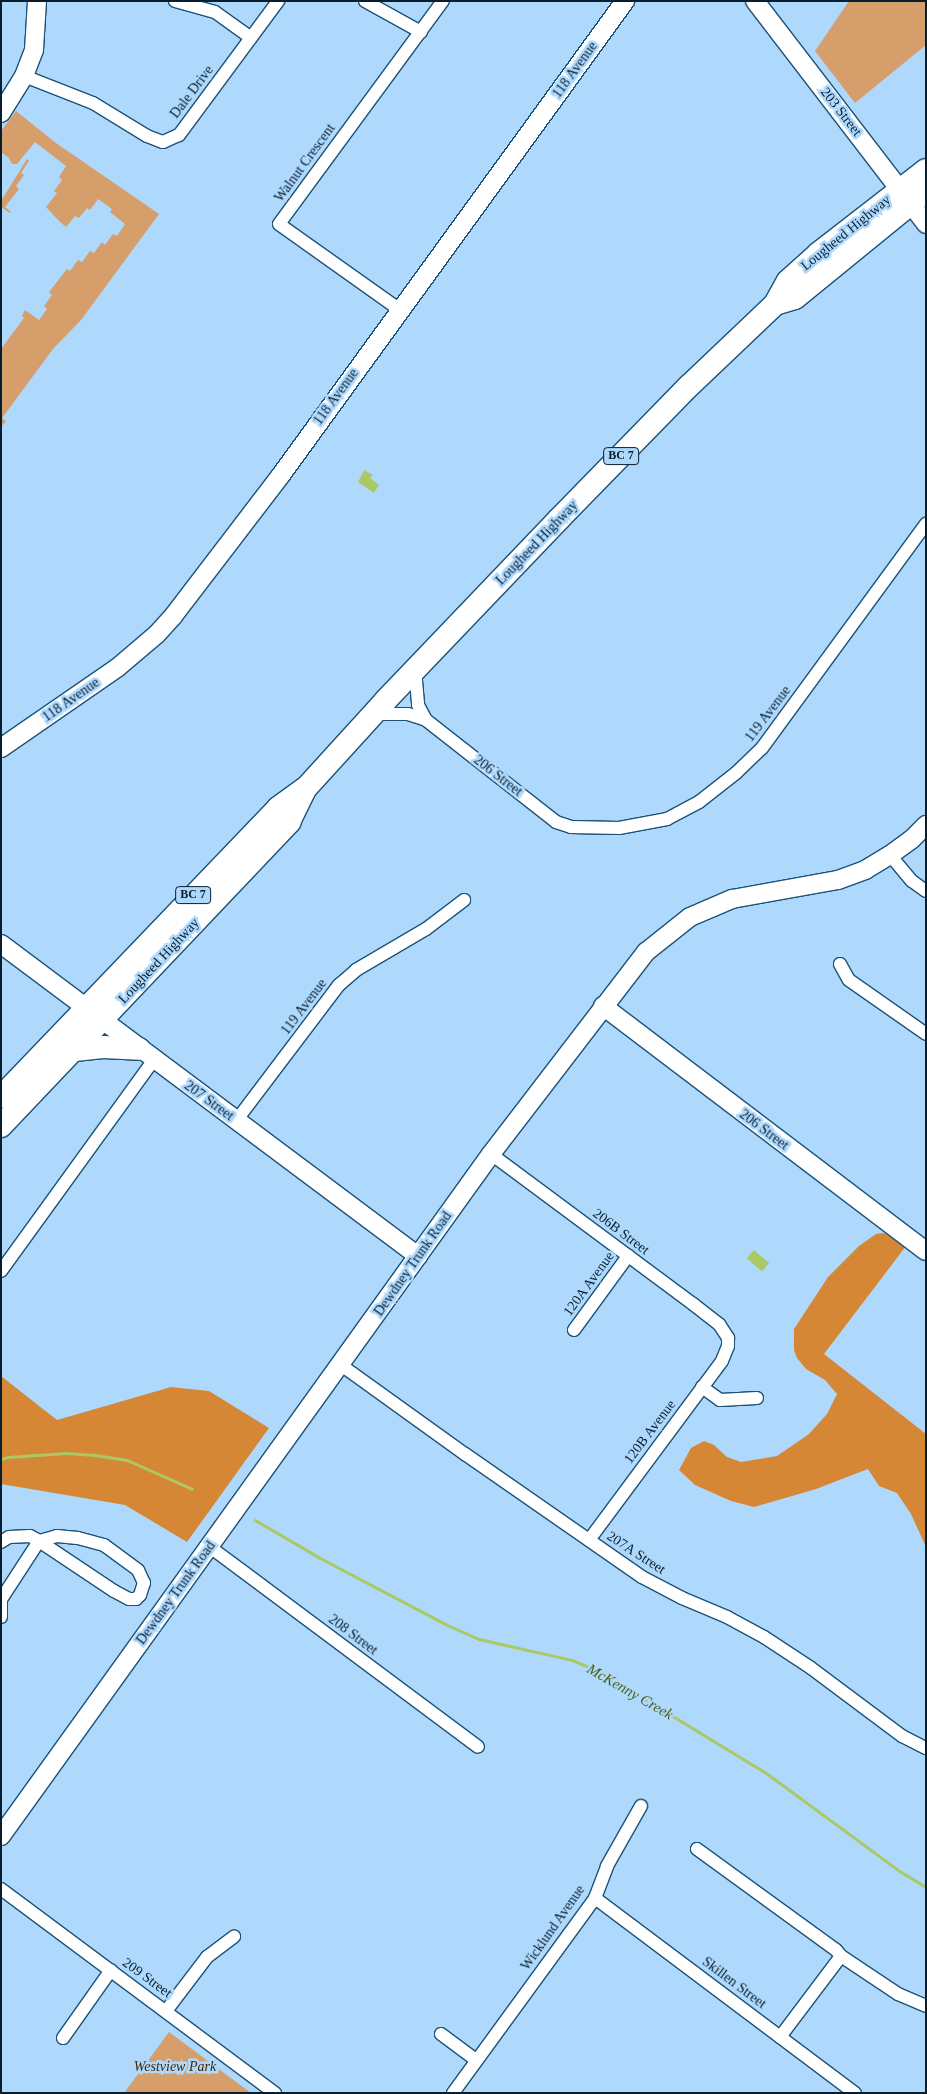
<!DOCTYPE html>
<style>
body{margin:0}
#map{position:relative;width:927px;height:2094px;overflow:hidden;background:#aed9fd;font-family:Georgia,serif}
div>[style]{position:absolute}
.green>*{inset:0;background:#d59e6b}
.forest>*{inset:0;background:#d58735}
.water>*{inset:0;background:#aac963;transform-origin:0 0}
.stream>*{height:3px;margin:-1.5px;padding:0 1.5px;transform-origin:1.5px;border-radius:1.5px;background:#aac963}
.roads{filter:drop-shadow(1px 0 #1c5278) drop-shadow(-1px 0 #1c5278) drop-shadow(0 1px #1c5278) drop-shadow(0 -1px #1c5278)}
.street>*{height:12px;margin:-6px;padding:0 6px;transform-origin:6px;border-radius:6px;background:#fff}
.secondary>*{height:18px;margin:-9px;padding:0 9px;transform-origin:9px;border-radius:9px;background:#fff}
.highway>*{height:22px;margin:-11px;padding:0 11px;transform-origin:11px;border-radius:11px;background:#fff}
span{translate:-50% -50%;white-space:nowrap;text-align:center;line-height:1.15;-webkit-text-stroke:5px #aed9fd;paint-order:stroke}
.shield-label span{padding:1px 4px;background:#aed9fd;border:1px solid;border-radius:4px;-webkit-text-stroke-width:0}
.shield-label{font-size:12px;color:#081e2e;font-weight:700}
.street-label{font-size:14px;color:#081e2e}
.park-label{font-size:14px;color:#452603;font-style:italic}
.water-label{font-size:15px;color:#4c5f17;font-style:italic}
.frame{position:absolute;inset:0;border:2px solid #081e2e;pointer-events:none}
</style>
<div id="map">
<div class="green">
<div style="clip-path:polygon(849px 1px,926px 1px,926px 45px,855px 103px,815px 51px)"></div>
<div style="clip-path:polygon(16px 111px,56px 143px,159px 214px,81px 320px,53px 349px,2px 418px,6px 421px,1px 427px,1px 349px,24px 318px,22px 316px,25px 310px,39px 320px,47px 309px,44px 306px,52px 295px,49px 292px,67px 269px,70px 271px,78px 260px,82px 262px,90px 251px,94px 253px,102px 242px,105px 245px,113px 234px,117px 236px,125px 224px,110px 212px,112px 209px,98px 199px,90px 210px,87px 208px,79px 218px,75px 216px,66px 227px,59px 221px,46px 207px,57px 193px,54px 191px,62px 180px,59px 177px,66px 166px,35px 142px,17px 164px,12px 164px,9px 158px,1px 152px,1px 131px)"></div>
<div style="clip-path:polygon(27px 159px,29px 161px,21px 173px,24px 175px,16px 186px,19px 189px,5px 207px,11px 212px,10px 213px,1px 207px,1px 201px)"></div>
<div style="clip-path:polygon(169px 2032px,251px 2093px,124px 2093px)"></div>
</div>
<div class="forest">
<div style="clip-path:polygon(884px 1233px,906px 1246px,824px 1354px,926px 1434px,926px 1547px,911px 1514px,897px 1493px,879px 1486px,868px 1469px,816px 1489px,754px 1507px,731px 1501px,695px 1485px,679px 1470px,691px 1448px,704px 1441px,714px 1445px,727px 1457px,741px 1462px,777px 1456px,809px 1434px,827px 1414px,837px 1394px,825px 1380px,806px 1369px,797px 1358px,794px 1350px,794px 1329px,828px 1277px,859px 1246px,876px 1234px)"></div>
<div style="clip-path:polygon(1px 1376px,57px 1420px,171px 1387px,209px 1391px,269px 1428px,187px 1542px,125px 1505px,1px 1484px)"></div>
</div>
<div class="water">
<div style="clip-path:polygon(364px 470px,373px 475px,370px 478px,379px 485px,374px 493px,358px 482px)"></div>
<div style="left:754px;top:1250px;width:20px;height:11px;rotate:41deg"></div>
</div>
<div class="stream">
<div style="left:1px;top:1459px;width:7px;rotate:-16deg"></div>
<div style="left:8px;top:1457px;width:58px;rotate:-3.9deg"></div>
<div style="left:66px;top:1453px;width:29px;rotate:4deg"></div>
<div style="left:95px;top:1455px;width:32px;rotate:9deg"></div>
<div style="left:127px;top:1460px;width:71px;rotate:24deg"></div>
<div style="left:255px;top:1520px;width:75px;rotate:30.3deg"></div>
<div style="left:320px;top:1558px;width:144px;rotate:27.8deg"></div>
<div style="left:447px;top:1625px;width:35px;rotate:24deg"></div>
<div style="left:479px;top:1639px;width:95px;rotate:12.7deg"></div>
<div style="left:572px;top:1660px;width:33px;rotate:23deg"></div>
<div style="left:602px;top:1673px;width:192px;rotate:31.4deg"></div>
<div style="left:766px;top:1773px;width:167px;rotate:36.3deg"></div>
<div style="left:901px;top:1872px;width:29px;rotate:31deg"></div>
</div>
<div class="roads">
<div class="street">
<div style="left:175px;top:1px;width:41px;rotate:15.4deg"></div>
<div style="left:215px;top:12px;width:44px;rotate:35.8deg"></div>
<div style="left:365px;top:1px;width:64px;rotate:29deg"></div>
<div style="left:24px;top:76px;width:74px;rotate:21.4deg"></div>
<div style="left:93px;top:103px;width:63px;rotate:31.4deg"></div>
<div style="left:147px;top:136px;width:17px;rotate:21deg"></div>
<div style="left:163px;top:142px;width:17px;rotate:-24deg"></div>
<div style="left:179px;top:135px;width:167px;rotate:-53.5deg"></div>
<div style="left:400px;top:310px;width:148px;rotate:-144.6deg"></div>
<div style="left:279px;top:224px;width:277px;rotate:-53.7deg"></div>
<div style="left:415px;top:669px;width:36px;rotate:85deg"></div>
<div style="left:418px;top:705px;width:17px;rotate:62deg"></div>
<div style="left:373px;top:714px;width:35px"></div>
<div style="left:408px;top:714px;width:19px;rotate:18deg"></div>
<div style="left:426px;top:720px;width:165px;rotate:38.1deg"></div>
<div style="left:556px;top:822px;width:16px;rotate:18deg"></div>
<div style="left:571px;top:827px;width:48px;rotate:1.2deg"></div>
<div style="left:619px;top:828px;width:49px;rotate:-10.6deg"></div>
<div style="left:667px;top:819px;width:36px;rotate:-28deg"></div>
<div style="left:699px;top:802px;width:47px;rotate:-38.1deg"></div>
<div style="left:736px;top:773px;width:36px;rotate:-44deg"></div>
<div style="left:762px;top:748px;width:278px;rotate:-53.8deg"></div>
<div style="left:890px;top:855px;width:34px;rotate:50deg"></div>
<div style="left:912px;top:881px;width:17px;rotate:36deg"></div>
<div style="left:840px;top:964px;width:18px;rotate:61deg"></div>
<div style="left:849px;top:980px;width:94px;rotate:35deg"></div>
<div style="left:236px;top:1121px;width:171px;rotate:-52.9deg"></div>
<div style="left:339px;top:985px;width:23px;rotate:-41deg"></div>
<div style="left:356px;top:970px;width:81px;rotate:-30.4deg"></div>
<div style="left:426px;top:929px;width:48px;rotate:-37.3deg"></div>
<div style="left:491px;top:1154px;width:252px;rotate:36.6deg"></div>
<div style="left:693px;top:1304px;width:33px;rotate:38deg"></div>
<div style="left:719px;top:1324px;width:17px;rotate:57deg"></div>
<div style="left:728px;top:1338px;width:8px;rotate:90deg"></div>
<div style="left:728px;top:1346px;width:16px;rotate:112deg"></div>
<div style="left:722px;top:1361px;width:223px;rotate:126.6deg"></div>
<div style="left:1px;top:1271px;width:261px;rotate:-54.1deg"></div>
<div style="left:574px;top:1330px;width:92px;rotate:-53.9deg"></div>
<div style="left:341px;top:1365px;width:153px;rotate:35.7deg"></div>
<div style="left:465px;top:1454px;width:216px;rotate:34.8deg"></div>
<div style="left:642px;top:1577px;width:45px;rotate:27.7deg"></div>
<div style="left:682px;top:1598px;width:49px;rotate:22.9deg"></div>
<div style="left:727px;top:1617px;width:42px;rotate:28.4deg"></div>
<div style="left:764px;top:1637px;width:56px;rotate:33.4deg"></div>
<div style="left:811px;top:1668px;width:114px;rotate:36.8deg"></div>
<div style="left:902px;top:1736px;width:27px;rotate:27deg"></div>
<div style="left:702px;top:1387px;width:22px;rotate:36deg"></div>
<div style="left:720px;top:1400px;width:37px;rotate:-3deg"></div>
<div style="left:1px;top:1542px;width:9px;rotate:-32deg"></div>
<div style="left:9px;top:1537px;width:21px;rotate:-3deg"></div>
<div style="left:30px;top:1536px;width:10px;rotate:29deg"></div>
<div style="left:39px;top:1541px;width:90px;rotate:33.7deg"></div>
<div style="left:114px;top:1591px;width:17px;rotate:28deg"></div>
<div style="left:129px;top:1599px;width:7px"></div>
<div style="left:136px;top:1599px;width:6px;rotate:-45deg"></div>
<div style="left:140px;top:1595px;width:13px;rotate:-72deg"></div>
<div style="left:144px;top:1583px;width:14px;rotate:-115deg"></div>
<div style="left:138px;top:1570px;width:42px;rotate:-143.7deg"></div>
<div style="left:104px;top:1545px;width:28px;rotate:-165deg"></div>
<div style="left:77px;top:1538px;width:20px;rotate:-174deg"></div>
<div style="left:57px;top:1536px;width:19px;rotate:164deg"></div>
<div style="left:39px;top:1541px;width:68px;rotate:123deg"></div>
<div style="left:210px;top:1547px;width:334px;rotate:36.7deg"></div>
<div style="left:1px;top:1596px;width:21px;rotate:90deg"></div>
<div style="left:697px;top:1849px;width:172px;rotate:36deg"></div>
<div style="left:836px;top:1950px;width:8px;rotate:50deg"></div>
<div style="left:841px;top:1956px;width:69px;rotate:33.7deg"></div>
<div style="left:898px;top:1994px;width:30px;rotate:23deg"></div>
<div style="left:1px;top:1889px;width:342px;rotate:36.7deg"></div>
<div style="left:595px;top:1898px;width:325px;rotate:36.9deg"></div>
<div style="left:166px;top:2011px;width:68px;rotate:-52.8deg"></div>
<div style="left:207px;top:1957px;width:34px;rotate:-37deg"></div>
<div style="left:441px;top:2034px;width:44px;rotate:36.6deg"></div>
<div style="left:780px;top:2037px;width:101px;rotate:-53deg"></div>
<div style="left:63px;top:2038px;width:83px;rotate:-54.8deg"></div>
<div style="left:453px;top:2093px;width:241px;rotate:-53.9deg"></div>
<div style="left:595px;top:1898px;width:34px;rotate:-69deg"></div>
<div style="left:607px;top:1866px;width:69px;rotate:-60.5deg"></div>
</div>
<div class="secondary">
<div style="left:755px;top:1px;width:281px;rotate:52.5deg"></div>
<div style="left:1px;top:113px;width:44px;rotate:-58.1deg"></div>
<div style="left:24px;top:76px;width:28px;rotate:-69deg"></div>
<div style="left:34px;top:50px;width:49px;rotate:-86.5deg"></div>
<div style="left:1px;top:748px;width:141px;rotate:-34.6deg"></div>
<div style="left:117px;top:668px;width:52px;rotate:-40.4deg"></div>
<div style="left:157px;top:634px;width:25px;rotate:-48deg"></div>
<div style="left:174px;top:615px;width:176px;rotate:-52.6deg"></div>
<div style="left:281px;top:475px;width:586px;rotate:-54.03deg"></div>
<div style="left:1px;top:944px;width:521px;rotate:36.8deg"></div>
<div style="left:603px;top:1006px;width:405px;rotate:37.2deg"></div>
<div style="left:1px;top:1836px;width:840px;rotate:-54.3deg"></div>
<div style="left:491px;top:1154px;width:255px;rotate:-52.5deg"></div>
<div style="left:646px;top:952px;width:56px;rotate:-38.5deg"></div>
<div style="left:690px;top:917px;width:46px;rotate:-23.2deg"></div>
<div style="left:732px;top:899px;width:108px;rotate:-10.2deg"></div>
<div style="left:838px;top:880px;width:29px;rotate:-20deg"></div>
<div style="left:865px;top:870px;width:29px;rotate:-31deg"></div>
<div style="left:890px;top:855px;width:27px;rotate:-36deg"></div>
<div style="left:912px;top:839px;width:20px;rotate:-45deg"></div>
</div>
<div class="highway">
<div style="left:775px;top:304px;width:21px;rotate:-17deg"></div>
<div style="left:795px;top:298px;width:169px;rotate:-39.2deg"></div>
<div style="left:75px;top:1050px;width:28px;rotate:-6deg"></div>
<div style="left:103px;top:1047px;width:36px;rotate:3deg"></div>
<div style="left:1px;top:1097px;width:400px;rotate:-46.2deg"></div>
<div style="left:278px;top:808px;width:34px;rotate:-36deg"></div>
<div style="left:306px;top:788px;width:119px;rotate:-47.7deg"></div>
<div style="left:386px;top:700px;width:250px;rotate:-46.3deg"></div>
<div style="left:559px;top:519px;width:186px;rotate:-45.7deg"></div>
<div style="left:689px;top:386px;width:119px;rotate:-43.6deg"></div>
<div style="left:775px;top:304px;width:26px;rotate:-61deg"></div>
<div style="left:788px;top:281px;width:42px;rotate:-42.1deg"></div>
<div style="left:819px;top:253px;width:135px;rotate:-37.8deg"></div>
<div style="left:1px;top:1126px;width:419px;rotate:-46.5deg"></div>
<div style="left:289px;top:822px;width:34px;rotate:-64deg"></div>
</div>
</div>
<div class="shield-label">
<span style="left:621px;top:456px">BC 7</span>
<span style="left:193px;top:895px">BC 7</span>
</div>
<div class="street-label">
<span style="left:575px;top:70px;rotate:-54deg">118 Avenue</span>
<span style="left:192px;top:92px;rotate:-53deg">Dale Drive</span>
<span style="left:841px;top:112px;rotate:52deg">203 Street</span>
<span style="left:305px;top:163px;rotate:-54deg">Walnut Crescent</span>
<span style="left:846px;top:233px;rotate:-39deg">Lougheed Highway</span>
<span style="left:336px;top:397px;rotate:-54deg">118 Avenue</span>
<span style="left:537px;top:543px;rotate:-46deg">Lougheed Highway</span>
<span style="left:71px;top:700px;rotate:-35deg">118 Avenue</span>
<span style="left:768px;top:714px;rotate:-53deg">119 Avenue</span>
<span style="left:498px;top:776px;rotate:38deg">206 Street</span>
<span style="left:159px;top:961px;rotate:-47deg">Lougheed Highway</span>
<span style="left:304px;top:1007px;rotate:-53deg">119 Avenue</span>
<span style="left:209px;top:1101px;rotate:36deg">207 Street</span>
<span style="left:764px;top:1130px;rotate:37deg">206 Street</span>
<span style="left:621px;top:1232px;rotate:37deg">206B Street</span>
<span style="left:413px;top:1264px;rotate:-55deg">Dewdney Trunk Road</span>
<span style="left:589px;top:1284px;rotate:-54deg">120A Avenue</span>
<span style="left:650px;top:1432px;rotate:-53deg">120B Avenue</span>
<span style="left:636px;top:1553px;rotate:33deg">207A Street</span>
<span style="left:176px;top:1593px;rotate:-54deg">Dewdney Trunk Road</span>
<span style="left:353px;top:1635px;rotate:37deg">208 Street</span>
<span style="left:553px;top:1928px;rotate:-55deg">Wicklund Avenue</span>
<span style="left:147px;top:1978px;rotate:36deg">209 Street</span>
<span style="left:734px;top:1983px;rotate:37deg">Skillen Street</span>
</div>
<div class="park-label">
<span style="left:175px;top:2067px">Westview Park</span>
</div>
<div class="water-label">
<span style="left:630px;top:1692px;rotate:30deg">McKenny Creek</span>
</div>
<div class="frame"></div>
</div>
